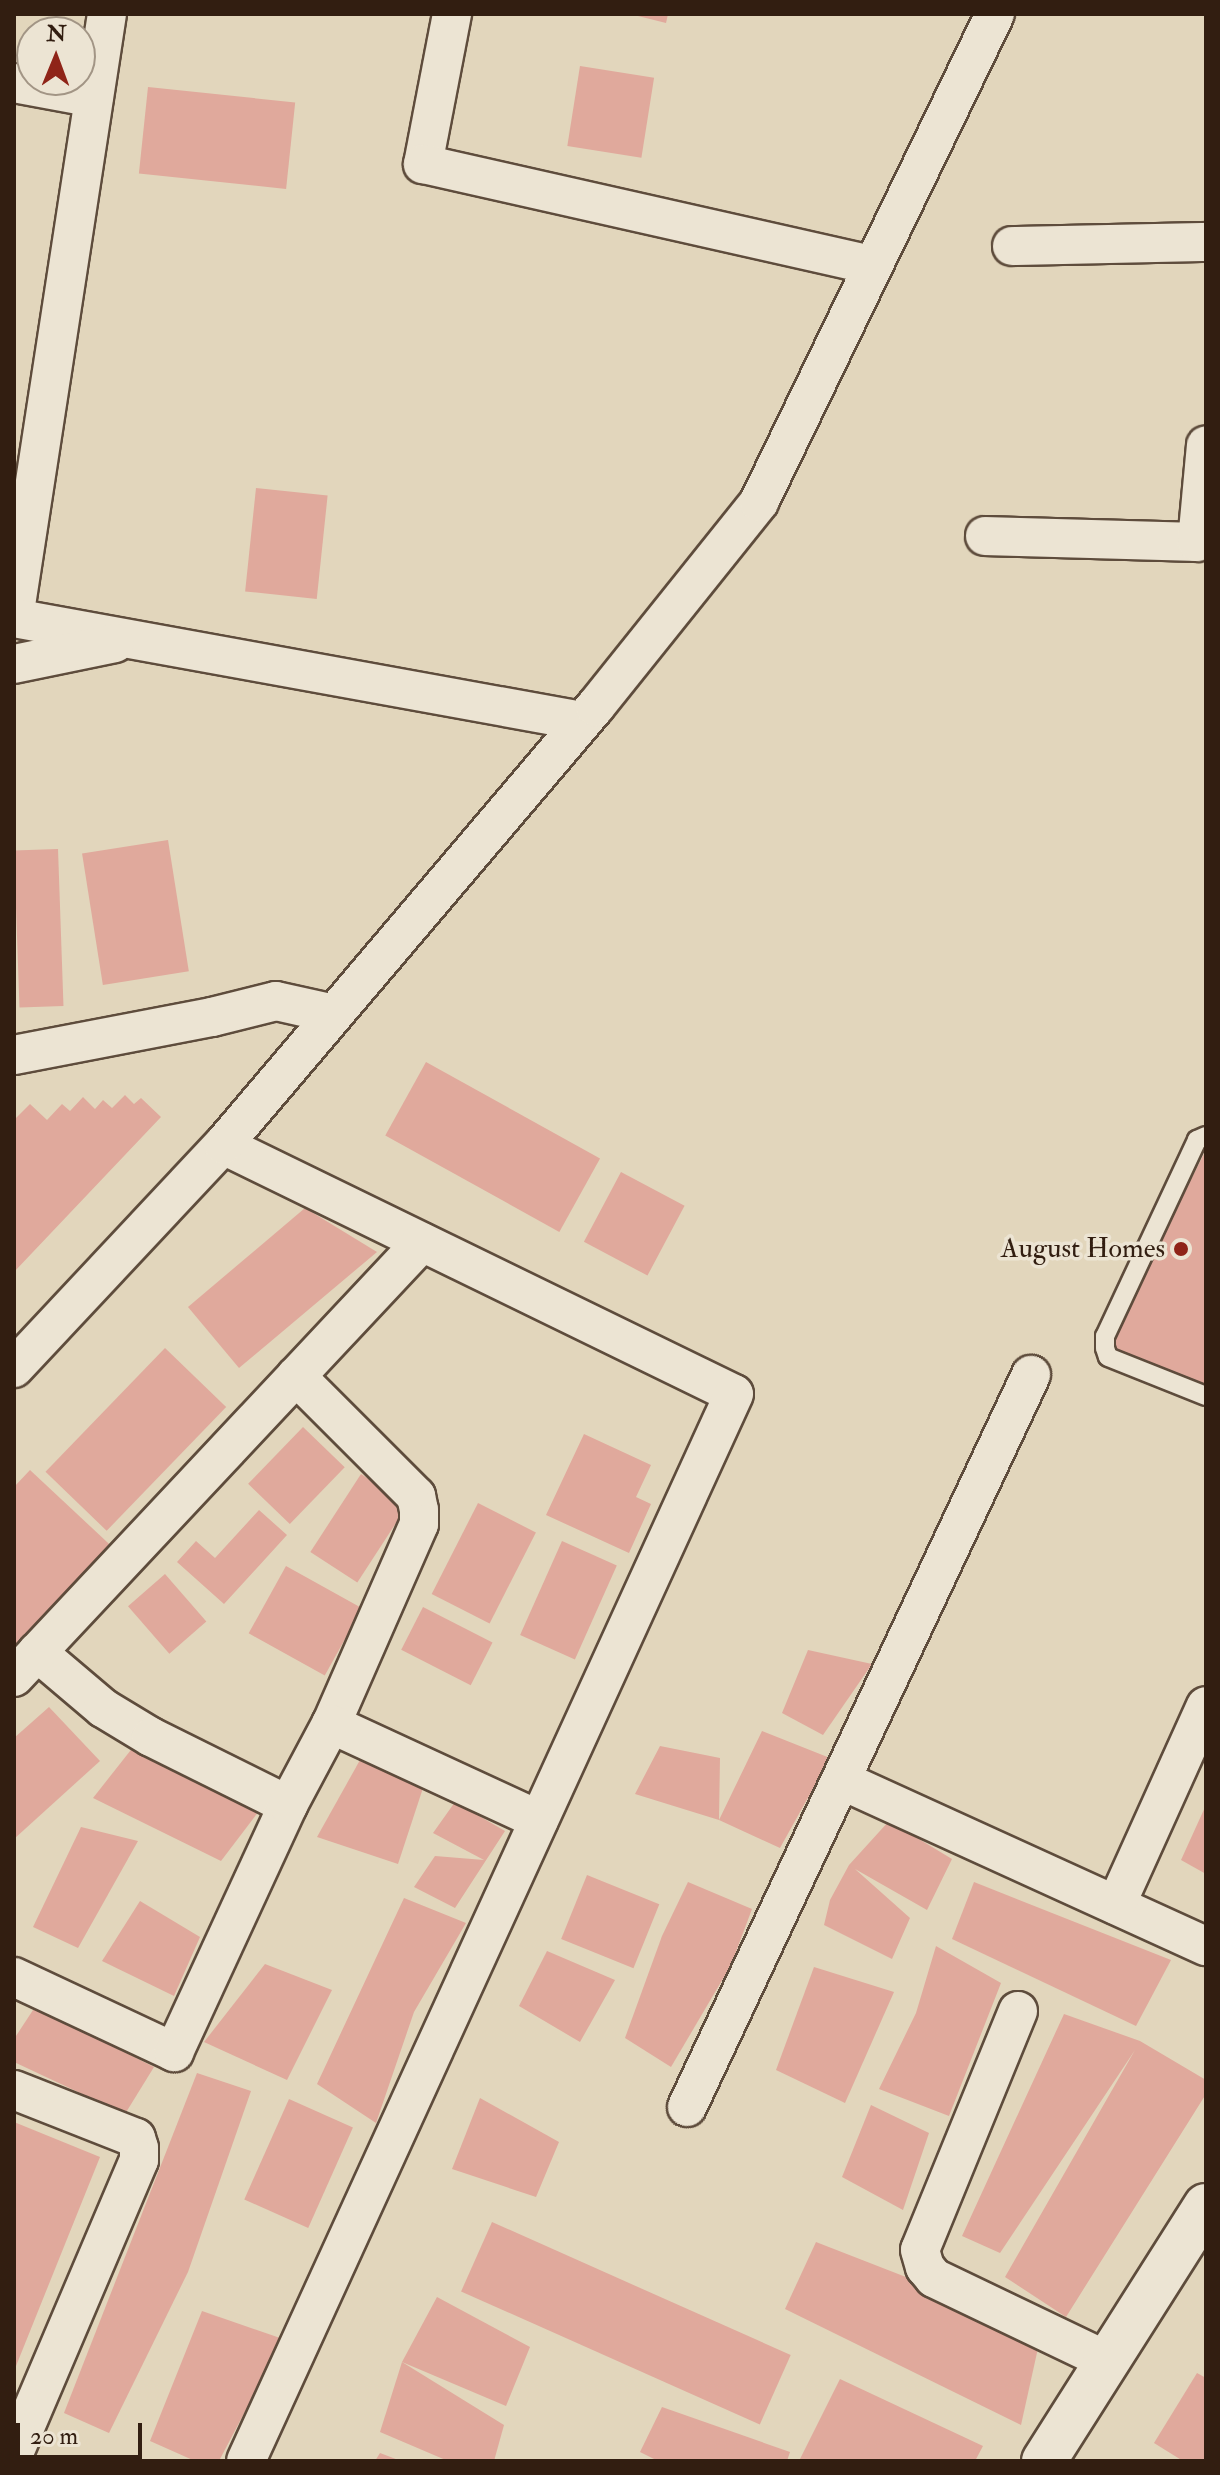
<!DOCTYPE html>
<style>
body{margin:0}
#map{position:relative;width:1220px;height:2475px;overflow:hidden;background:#e2d6bc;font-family:"IM FELL Double Pica",serif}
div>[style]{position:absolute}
.building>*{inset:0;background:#e0a99c;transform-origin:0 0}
.roads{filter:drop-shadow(2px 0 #5e4c3c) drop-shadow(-2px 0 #5e4c3c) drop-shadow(0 2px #5e4c3c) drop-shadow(0 -2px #5e4c3c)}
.service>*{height:18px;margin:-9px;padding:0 9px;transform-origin:9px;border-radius:9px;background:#ece4d3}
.minor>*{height:38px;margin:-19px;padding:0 19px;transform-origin:19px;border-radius:19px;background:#ece4d3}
.tertiary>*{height:44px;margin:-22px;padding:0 22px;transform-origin:22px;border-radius:22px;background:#ece4d3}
.dots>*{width:22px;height:22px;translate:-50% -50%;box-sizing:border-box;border:4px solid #ece4d3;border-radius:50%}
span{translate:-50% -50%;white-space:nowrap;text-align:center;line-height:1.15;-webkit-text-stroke:7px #ece4d3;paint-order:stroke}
.poi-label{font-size:28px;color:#321e11}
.right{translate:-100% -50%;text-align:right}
.frame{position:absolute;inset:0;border:16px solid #321e11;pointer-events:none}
.north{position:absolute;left:16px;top:16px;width:80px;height:80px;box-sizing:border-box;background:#ece4d3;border:2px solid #a29585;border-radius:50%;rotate:1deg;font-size:22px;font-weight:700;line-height:32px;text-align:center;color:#321e11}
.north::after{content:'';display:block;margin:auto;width:28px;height:36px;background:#8f2418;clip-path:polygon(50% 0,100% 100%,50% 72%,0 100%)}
.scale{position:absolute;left:16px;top:2423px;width:126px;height:36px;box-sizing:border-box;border:4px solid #321e11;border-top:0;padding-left:10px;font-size:24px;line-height:28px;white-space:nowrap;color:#321e11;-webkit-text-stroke:6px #ece4d3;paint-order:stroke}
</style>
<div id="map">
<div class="building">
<div style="clip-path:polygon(630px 14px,668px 14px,666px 23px)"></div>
<div style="left:580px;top:66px;width:75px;height:81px;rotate:9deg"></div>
<div style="left:148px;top:87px;width:148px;height:87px;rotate:6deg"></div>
<div style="left:256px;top:488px;width:72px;height:104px;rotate:6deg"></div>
<div style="left:168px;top:840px;width:133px;height:87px;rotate:81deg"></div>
<div style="left:58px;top:849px;width:157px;height:44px;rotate:88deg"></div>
<div style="left:426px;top:1062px;width:199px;height:84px;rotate:29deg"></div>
<div style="clip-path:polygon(125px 1095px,134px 1104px,141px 1098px,161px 1117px,14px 1272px,14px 1120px,30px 1104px,47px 1120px,62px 1104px,70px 1111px,83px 1097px,95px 1109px,103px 1100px,112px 1108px)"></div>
<div style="clip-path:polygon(1206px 1150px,1206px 1386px,1105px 1348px)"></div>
<div style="left:621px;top:1172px;width:72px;height:79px;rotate:28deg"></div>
<div style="clip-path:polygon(305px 1208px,377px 1252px,239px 1368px,188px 1307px)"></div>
<div style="left:165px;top:1348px;width:85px;height:172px;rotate:44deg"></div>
<div style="left:303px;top:1427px;width:58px;height:79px;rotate:44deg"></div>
<div style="clip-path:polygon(584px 1434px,651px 1465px,636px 1497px,651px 1504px,629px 1553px,546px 1515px)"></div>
<div style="clip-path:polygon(30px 1470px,122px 1556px,14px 1670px,14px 1487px)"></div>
<div style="left:361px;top:1474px;width:56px;height:93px;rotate:33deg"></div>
<div style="left:478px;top:1503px;width:65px;height:102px;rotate:27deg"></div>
<div style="clip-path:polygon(259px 1510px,287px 1535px,224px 1604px,177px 1562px,196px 1541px,215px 1558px)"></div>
<div style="left:562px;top:1541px;width:60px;height:103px;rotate:24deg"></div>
<div style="left:286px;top:1566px;width:87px;height:77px;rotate:29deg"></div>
<div style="left:165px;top:1574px;width:63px;height:49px;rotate:49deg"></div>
<div style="left:423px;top:1607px;width:78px;height:48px;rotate:27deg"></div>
<div style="clip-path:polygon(808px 1650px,872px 1664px,823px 1735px,782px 1713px)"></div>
<div style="clip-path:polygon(49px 1707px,100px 1761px,14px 1839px,14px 1738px)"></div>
<div style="clip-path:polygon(762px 1731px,830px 1758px,780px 1848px,719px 1820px,635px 1794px,660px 1746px,720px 1758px,719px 1820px)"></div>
<div style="clip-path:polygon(134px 1746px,262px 1807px,221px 1861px,93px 1798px)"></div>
<div style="clip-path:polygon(360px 1760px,423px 1788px,398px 1864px,317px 1837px)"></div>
<div style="clip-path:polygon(455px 1802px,505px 1831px,455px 1908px,414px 1887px,435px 1856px,484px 1860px,433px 1833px)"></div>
<div style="clip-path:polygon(1206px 1805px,1206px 1874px,1181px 1860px)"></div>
<div style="clip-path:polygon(889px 1821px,952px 1859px,927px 1910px,855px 1869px,910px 1918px,892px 1959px,824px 1925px,830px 1900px,849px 1865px)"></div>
<div style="clip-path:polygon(81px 1827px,138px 1841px,78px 1948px,33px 1927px)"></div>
<div style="left:587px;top:1875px;width:78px;height:69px;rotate:22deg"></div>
<div style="clip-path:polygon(688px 1882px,752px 1909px,731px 1965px,671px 2067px,625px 2038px,662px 1936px)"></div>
<div style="clip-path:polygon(974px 1882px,1171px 1960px,1136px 2026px,952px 1939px)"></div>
<div style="clip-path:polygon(404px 1898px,466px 1923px,414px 2012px,376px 2123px,317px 2084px)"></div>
<div style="clip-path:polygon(140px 1901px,200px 1937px,174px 1996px,102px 1961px)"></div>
<div style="clip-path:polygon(936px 1946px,1001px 1983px,949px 2116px,879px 2089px,916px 2013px)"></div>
<div style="clip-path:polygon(547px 1951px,615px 1980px,580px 2042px,519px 2006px)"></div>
<div style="clip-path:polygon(265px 1964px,332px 1990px,287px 2080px,204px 2042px)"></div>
<div style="clip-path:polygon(814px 1967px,894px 1992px,845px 2103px,776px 2070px)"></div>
<div style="clip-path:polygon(35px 2007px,154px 2067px,125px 2114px,14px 2062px,14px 2039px)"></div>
<div style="clip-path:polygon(1064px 2014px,1140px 2041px,1206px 2080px,1206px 2094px,1066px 2317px,1005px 2277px,1135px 2050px,1000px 2253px,962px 2236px)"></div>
<div style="clip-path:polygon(197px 2073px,251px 2091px,188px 2272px,109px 2433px,64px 2413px)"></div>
<div style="clip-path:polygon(480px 2098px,559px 2142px,536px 2197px,452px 2169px)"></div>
<div style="left:289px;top:2099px;width:70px;height:110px;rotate:24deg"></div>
<div style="clip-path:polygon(871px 2105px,929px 2133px,903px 2210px,842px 2177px)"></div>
<div style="clip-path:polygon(14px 2122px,100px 2157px,14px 2371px)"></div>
<div style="left:492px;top:2222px;width:327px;height:76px;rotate:24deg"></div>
<div style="clip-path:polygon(816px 2242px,1042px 2330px,1021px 2425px,785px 2309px)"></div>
<div style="clip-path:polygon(437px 2297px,530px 2347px,506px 2406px,402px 2362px)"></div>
<div style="clip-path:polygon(202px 2311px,283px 2339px,219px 2461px,195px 2461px,150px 2441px)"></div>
<div style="clip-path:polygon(402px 2362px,504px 2425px,494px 2461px,448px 2461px,380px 2432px)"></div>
<div style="clip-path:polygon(1197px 2373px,1206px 2378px,1206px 2461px,1183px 2461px,1154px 2443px)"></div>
<div style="clip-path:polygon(840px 2379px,983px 2446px,975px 2461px,799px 2461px)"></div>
<div style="clip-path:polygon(662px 2407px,790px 2452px,787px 2461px,658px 2461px,640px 2452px)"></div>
<div style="clip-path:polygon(380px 2453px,401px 2461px,375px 2461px)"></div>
</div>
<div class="roads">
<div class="service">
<div style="left:1206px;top:1136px;width:10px;rotate:156deg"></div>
<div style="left:1197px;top:1140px;width:217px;rotate:115.1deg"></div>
<div style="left:1105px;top:1336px;width:12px;rotate:90deg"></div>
<div style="left:1105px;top:1348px;width:9px;rotate:72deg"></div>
<div style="left:1108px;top:1357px;width:105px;rotate:21.7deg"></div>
</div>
<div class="minor">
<div style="left:452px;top:14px;width:153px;rotate:100.9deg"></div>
<div style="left:423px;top:164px;width:461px;rotate:12.7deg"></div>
<div style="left:14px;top:83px;width:81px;rotate:10.6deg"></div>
<div style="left:1012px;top:246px;width:194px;rotate:-1.2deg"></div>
<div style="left:985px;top:536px;width:212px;rotate:1.6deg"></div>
<div style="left:1197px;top:542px;width:97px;rotate:-84.7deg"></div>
<div style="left:14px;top:618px;width:611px;rotate:-81.25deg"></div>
<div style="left:14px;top:618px;width:577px;rotate:10.28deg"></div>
<div style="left:14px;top:664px;width:103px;rotate:-11.7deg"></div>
<div style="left:14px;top:1055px;width:202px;rotate:-10.9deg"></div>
<div style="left:212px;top:1017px;width:66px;rotate:-14deg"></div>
<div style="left:276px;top:1001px;width:59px;rotate:12.6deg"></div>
<div style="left:223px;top:1145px;width:568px;rotate:25.98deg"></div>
<div style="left:734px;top:1394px;width:1173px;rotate:114.58deg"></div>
<div style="left:14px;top:1368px;width:306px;rotate:-46.9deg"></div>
<div style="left:223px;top:1145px;width:575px;rotate:-49.66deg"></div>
<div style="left:595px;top:707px;width:263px;rotate:-51.3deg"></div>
<div style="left:759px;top:502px;width:542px;rotate:-64.19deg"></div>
<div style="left:296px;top:1376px;width:170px;rotate:45deg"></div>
<div style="left:416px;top:1496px;width:14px;rotate:78deg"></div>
<div style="left:419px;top:1510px;width:14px;rotate:90deg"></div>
<div style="left:419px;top:1524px;width:219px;rotate:113.7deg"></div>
<div style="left:37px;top:1652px;width:87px;rotate:40.3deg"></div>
<div style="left:103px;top:1708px;width:56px;rotate:31.1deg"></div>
<div style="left:151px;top:1737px;width:153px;rotate:26.4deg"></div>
<div style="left:14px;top:1677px;width:596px;rotate:-46.83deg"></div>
<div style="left:841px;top:1780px;width:401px;rotate:24.5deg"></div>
<div style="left:1116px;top:1905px;width:218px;rotate:-65.7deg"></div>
<div style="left:14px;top:1977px;width:177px;rotate:25.1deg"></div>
<div style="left:174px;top:2052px;width:272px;rotate:-65.2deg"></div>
<div style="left:288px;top:1805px;width:92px;rotate:-62deg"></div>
<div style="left:331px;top:1724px;width:229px;rotate:24.8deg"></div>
<div style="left:1018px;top:2011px;width:258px;rotate:112.3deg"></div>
<div style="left:920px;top:2250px;width:18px;rotate:74deg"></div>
<div style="left:925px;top:2267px;width:14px;rotate:51deg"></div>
<div style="left:934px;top:2278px;width:192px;rotate:25.6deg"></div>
<div style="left:14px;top:2090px;width:131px;rotate:21.5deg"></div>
<div style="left:136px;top:2138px;width:10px;rotate:73deg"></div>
<div style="left:139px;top:2148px;width:12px;rotate:90deg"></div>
<div style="left:139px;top:2160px;width:319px;rotate:113.1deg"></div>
<div style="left:687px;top:2107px;width:809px;rotate:-64.83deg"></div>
</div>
<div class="tertiary">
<div style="left:1044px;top:2461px;width:302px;rotate:-57.6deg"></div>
</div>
</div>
<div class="dots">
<div style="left:1181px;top:1249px;background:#8f2418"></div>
</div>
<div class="poi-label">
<span class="right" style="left:1165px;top:1249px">August Homes</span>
</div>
<div class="frame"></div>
<div class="north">N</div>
<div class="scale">20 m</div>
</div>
